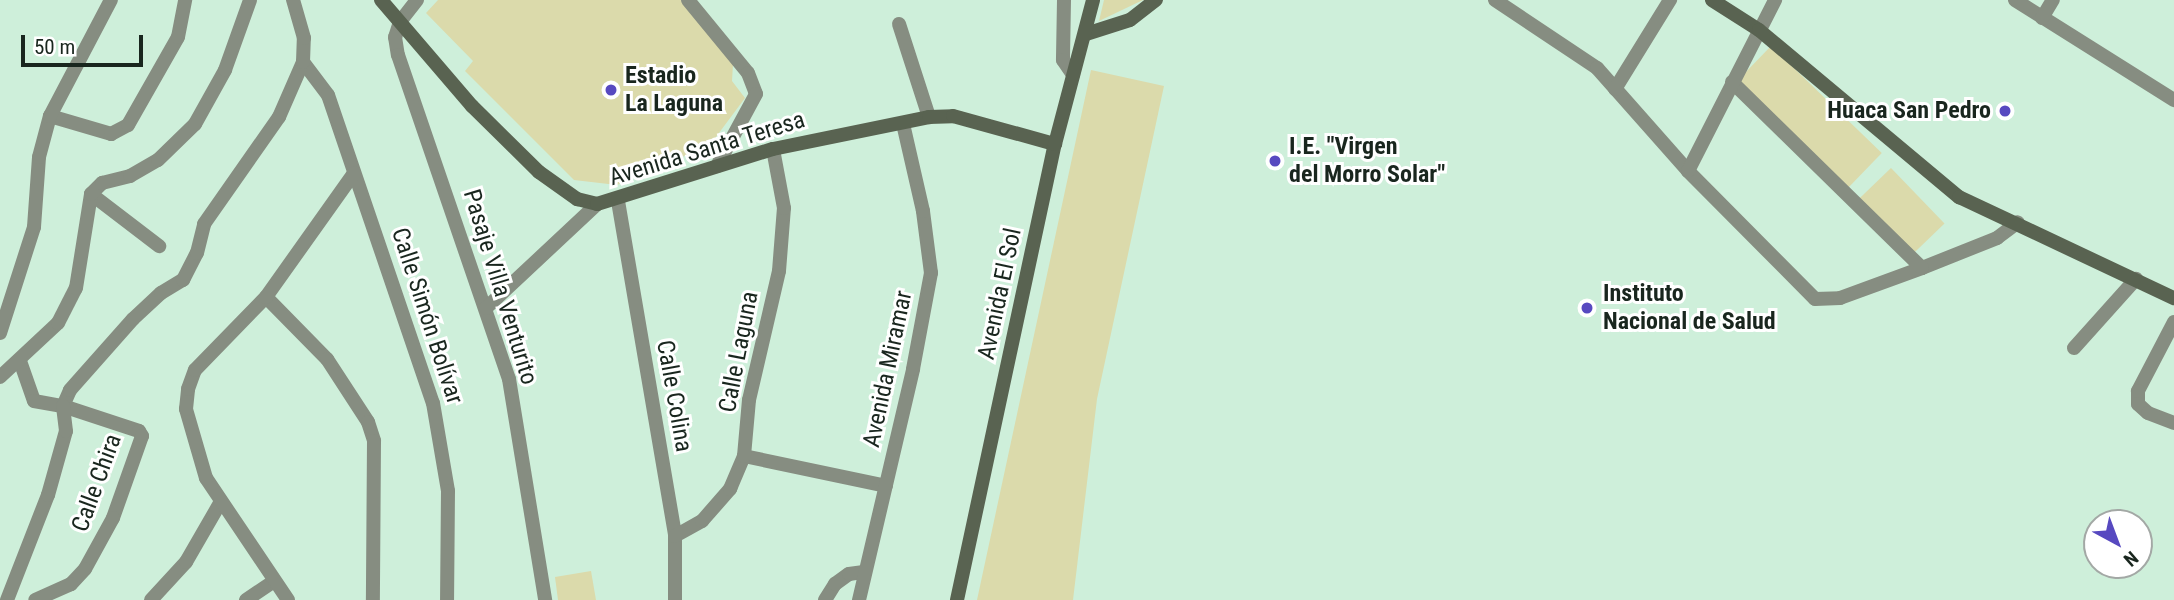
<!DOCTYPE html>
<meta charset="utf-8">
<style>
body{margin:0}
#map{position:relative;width:2174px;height:600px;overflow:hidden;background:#ceefda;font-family:"Roboto Condensed",sans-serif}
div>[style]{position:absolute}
.green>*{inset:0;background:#dbdaab;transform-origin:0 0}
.street>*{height:14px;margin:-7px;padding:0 7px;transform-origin:7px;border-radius:7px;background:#868d81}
.secondary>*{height:14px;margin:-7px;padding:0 7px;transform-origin:7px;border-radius:7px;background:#596351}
.dots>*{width:19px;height:19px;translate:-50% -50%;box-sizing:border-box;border:4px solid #fff;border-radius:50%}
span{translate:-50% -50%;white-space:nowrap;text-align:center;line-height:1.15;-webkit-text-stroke:6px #fff;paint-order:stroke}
.poi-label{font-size:24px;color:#19261e;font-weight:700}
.left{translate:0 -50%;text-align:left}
.right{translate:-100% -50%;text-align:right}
.street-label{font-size:24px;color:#19261e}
.north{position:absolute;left:2083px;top:509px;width:70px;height:70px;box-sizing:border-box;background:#fff;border:2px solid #a3a8a5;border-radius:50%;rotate:139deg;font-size:19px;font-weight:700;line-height:28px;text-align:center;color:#19261e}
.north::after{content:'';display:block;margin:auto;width:24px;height:32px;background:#5749c0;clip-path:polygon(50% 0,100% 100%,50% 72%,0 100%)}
.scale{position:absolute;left:21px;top:35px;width:122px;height:32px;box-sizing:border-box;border:4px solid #19261e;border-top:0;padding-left:9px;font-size:21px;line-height:24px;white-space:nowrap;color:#19261e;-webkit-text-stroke:5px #fff;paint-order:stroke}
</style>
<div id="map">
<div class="green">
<div style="clip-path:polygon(438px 0,682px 0,733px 64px,732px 81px,745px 98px,710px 145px,617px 185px,574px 180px,465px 71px,473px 61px,426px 13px)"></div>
<div style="clip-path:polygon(1104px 0,1143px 0,1099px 21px)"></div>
<div style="left:1771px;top:46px;width:154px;height:49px;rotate:44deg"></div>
<div style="clip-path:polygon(1091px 70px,1164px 86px,1097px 399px,1073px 600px,977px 600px)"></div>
<div style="left:1891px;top:168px;width:77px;height:44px;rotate:46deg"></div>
<div style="clip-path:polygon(591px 571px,596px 600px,558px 600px,555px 577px)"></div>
</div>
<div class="street">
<div style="left:417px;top:0;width:28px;rotate:128deg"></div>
<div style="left:400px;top:22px;width:16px;rotate:108deg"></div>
<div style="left:395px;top:37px;width:18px;rotate:81deg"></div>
<div style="left:398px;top:55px;width:342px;rotate:71.1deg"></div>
<div style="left:509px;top:379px;width:224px;rotate:80.7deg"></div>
<div style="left:688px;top:0;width:94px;rotate:50.6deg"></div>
<div style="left:748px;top:73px;width:22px;rotate:69deg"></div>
<div style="left:756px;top:94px;width:82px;rotate:118.4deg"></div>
<div style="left:1064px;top:0;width:60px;rotate:91deg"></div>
<div style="left:1063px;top:60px;width:18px;rotate:56deg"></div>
<div style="left:1495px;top:0;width:123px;rotate:33.7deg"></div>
<div style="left:1597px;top:68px;width:137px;rotate:48.5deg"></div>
<div style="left:1688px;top:171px;width:180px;rotate:45.2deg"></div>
<div style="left:1815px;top:299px;width:25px;rotate:-2deg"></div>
<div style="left:1840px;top:298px;width:87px;rotate:-20.1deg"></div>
<div style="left:1922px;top:268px;width:81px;rotate:-21.8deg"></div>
<div style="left:1997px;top:238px;width:26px;rotate:-37deg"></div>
<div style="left:2015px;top:0;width:188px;rotate:32.2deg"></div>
<div style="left:2042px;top:18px;width:21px;rotate:-59deg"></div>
<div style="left:899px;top:24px;width:98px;rotate:72.1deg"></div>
<div style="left:303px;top:62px;width:41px;rotate:52.9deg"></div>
<div style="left:328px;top:95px;width:325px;rotate:71.2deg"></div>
<div style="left:433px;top:403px;width:89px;rotate:80.3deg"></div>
<div style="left:448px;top:491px;width:109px;rotate:90.5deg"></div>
<div style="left:1732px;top:82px;width:266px;rotate:44.4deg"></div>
<div style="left:1615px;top:89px;width:105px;rotate:-58.3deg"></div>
<div style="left:50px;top:116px;width:64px;rotate:16.4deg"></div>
<div style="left:111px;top:134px;width:19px;rotate:-28deg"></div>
<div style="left:128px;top:125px;width:101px;rotate:-60.4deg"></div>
<div style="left:178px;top:37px;width:38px;rotate:-79deg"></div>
<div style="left:1688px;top:171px;width:192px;rotate:-63deg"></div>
<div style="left:91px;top:194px;width:86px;rotate:37.4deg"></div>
<div style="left:618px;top:201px;width:340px;rotate:80.3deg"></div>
<div style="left:675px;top:536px;width:64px;rotate:90deg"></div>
<div style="left:266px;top:297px;width:87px;rotate:45.5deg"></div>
<div style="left:327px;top:359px;width:75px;rotate:56.9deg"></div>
<div style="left:368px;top:422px;width:20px;rotate:72deg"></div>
<div style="left:374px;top:441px;width:159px;rotate:90.4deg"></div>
<div style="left:486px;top:308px;width:152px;rotate:-43.1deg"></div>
<div style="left:2174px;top:322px;width:78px;rotate:117.6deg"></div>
<div style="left:2138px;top:391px;width:13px;rotate:90deg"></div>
<div style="left:2138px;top:404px;width:13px;rotate:42deg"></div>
<div style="left:2148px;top:413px;width:28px;rotate:21deg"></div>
<div style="left:0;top:333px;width:111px;rotate:-72.2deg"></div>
<div style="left:34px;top:227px;width:70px;rotate:-85.9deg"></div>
<div style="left:39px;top:157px;width:42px;rotate:-75deg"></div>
<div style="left:50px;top:116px;width:131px;rotate:-62.3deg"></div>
<div style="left:2074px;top:348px;width:93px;rotate:-48.1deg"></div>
<div style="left:20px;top:361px;width:42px;rotate:70.7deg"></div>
<div style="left:34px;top:401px;width:29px;rotate:10deg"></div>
<div style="left:63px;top:406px;width:80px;rotate:18.2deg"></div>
<div style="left:139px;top:431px;width:6px;rotate:59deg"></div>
<div style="left:142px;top:436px;width:87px;rotate:109.5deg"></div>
<div style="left:113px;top:518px;width:58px;rotate:118.8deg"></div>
<div style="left:85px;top:569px;width:21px;rotate:133deg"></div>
<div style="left:71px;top:584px;width:39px;rotate:156deg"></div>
<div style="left:0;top:377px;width:79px;rotate:-43deg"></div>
<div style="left:58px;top:323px;width:39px;rotate:-63deg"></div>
<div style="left:76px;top:288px;width:95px;rotate:-80.9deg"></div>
<div style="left:91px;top:194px;width:16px;rotate:-45deg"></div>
<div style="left:102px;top:183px;width:29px;rotate:-14deg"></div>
<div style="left:130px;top:176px;width:32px;rotate:-30deg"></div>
<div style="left:158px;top:160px;width:52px;rotate:-44.2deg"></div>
<div style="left:195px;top:124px;width:62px;rotate:-60.9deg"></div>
<div style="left:225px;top:70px;width:74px;rotate:-70.3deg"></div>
<div style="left:63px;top:406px;width:17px;rotate:-66deg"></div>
<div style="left:70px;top:390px;width:95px;rotate:-48.4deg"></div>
<div style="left:133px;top:319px;width:38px;rotate:-43deg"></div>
<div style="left:161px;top:293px;width:26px;rotate:-31deg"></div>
<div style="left:183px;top:280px;width:30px;rotate:-63deg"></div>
<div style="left:197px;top:253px;width:30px;rotate:-76deg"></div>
<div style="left:204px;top:224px;width:131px;rotate:-55deg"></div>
<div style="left:279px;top:117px;width:60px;rotate:-66.4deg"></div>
<div style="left:303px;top:62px;width:24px;rotate:-88deg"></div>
<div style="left:304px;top:38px;width:40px;rotate:-106deg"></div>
<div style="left:744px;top:456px;width:145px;rotate:11.9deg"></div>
<div style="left:675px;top:536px;width:31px;rotate:-29deg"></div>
<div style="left:702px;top:521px;width:43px;rotate:-48.8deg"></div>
<div style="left:730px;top:489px;width:36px;rotate:-67deg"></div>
<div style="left:744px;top:456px;width:56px;rotate:-84.9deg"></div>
<div style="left:749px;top:400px;width:132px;rotate:-76.9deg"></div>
<div style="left:779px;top:271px;width:63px;rotate:-85.5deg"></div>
<div style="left:784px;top:208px;width:60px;rotate:-100.6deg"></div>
<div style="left:7px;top:600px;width:113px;rotate:-68.7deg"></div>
<div style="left:48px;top:495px;width:66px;rotate:-74.3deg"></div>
<div style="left:66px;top:431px;width:25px;rotate:-97deg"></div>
<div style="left:151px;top:600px;width:52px;rotate:-47.4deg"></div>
<div style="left:186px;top:562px;width:68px;rotate:-60deg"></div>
<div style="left:246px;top:600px;width:34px;rotate:-34deg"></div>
<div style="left:288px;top:600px;width:147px;rotate:-123.9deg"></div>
<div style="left:206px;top:478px;width:72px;rotate:-106.2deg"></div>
<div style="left:186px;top:409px;width:20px;rotate:-84deg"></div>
<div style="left:188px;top:389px;width:20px;rotate:-70deg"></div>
<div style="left:195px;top:370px;width:102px;rotate:-45.8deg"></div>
<div style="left:266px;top:297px;width:152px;rotate:-54.6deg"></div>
<div style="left:825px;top:600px;width:19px;rotate:-58deg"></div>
<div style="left:835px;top:584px;width:17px;rotate:-36deg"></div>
<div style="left:849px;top:574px;width:15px;rotate:-8deg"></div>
<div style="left:859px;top:600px;width:237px;rotate:-76.8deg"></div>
<div style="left:913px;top:369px;width:98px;rotate:-79.4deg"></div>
<div style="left:931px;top:273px;width:63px;rotate:-97.4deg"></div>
<div style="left:923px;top:211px;width:89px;rotate:-102.9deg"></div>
</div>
<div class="secondary">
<div style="left:381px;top:0;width:140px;rotate:49.4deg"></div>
<div style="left:472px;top:106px;width:94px;rotate:44.6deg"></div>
<div style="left:539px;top:172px;width:47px;rotate:35.4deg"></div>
<div style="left:577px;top:199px;width:21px;rotate:14deg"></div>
<div style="left:597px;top:204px;width:184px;rotate:-17.4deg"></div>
<div style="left:773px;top:149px;width:159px;rotate:-11.6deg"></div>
<div style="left:929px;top:117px;width:24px;rotate:-2deg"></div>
<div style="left:953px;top:116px;width:106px;rotate:15.4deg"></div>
<div style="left:1712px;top:0;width:56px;rotate:32.6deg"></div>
<div style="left:1759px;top:30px;width:261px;rotate:39.9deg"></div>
<div style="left:1959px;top:197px;width:238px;rotate:25.2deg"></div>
<div style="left:1086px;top:34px;width:46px;rotate:-17.7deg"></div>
<div style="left:1130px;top:20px;width:33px;rotate:-38deg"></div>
<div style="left:957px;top:600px;width:466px;rotate:-77.9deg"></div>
<div style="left:1055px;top:144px;width:149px;rotate:-75.2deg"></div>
</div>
<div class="dots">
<div style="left:611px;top:90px;background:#5749c0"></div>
<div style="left:2005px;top:111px;background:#5749c0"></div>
<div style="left:1275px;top:161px;background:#5749c0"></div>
<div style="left:1587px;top:308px;background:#5749c0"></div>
</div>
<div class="poi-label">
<span class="left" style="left:625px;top:90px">Estadio<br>La Laguna</span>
<span class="right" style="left:1991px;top:111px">Huaca San Pedro</span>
<span class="left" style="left:1289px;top:161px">I.E. "Virgen<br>del Morro Solar"</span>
<span class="left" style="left:1603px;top:308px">Instituto<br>Nacional de Salud</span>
</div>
<div class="street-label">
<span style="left:707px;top:149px;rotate:-17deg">Avenida Santa Teresa</span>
<span style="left:500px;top:287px;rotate:73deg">Pasaje Villa Venturito</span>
<span style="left:1000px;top:294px;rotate:-78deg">Avenida El Sol</span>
<span style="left:427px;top:316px;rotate:72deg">Calle Simón Bolívar</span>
<span style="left:739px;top:352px;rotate:-79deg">Calle Laguna</span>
<span style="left:888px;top:369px;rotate:-78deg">Avenida Miramar</span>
<span style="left:674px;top:396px;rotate:80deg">Calle Colina</span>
<span style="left:97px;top:483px;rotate:-70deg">Calle Chira</span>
</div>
<div class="north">N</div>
<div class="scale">50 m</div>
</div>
